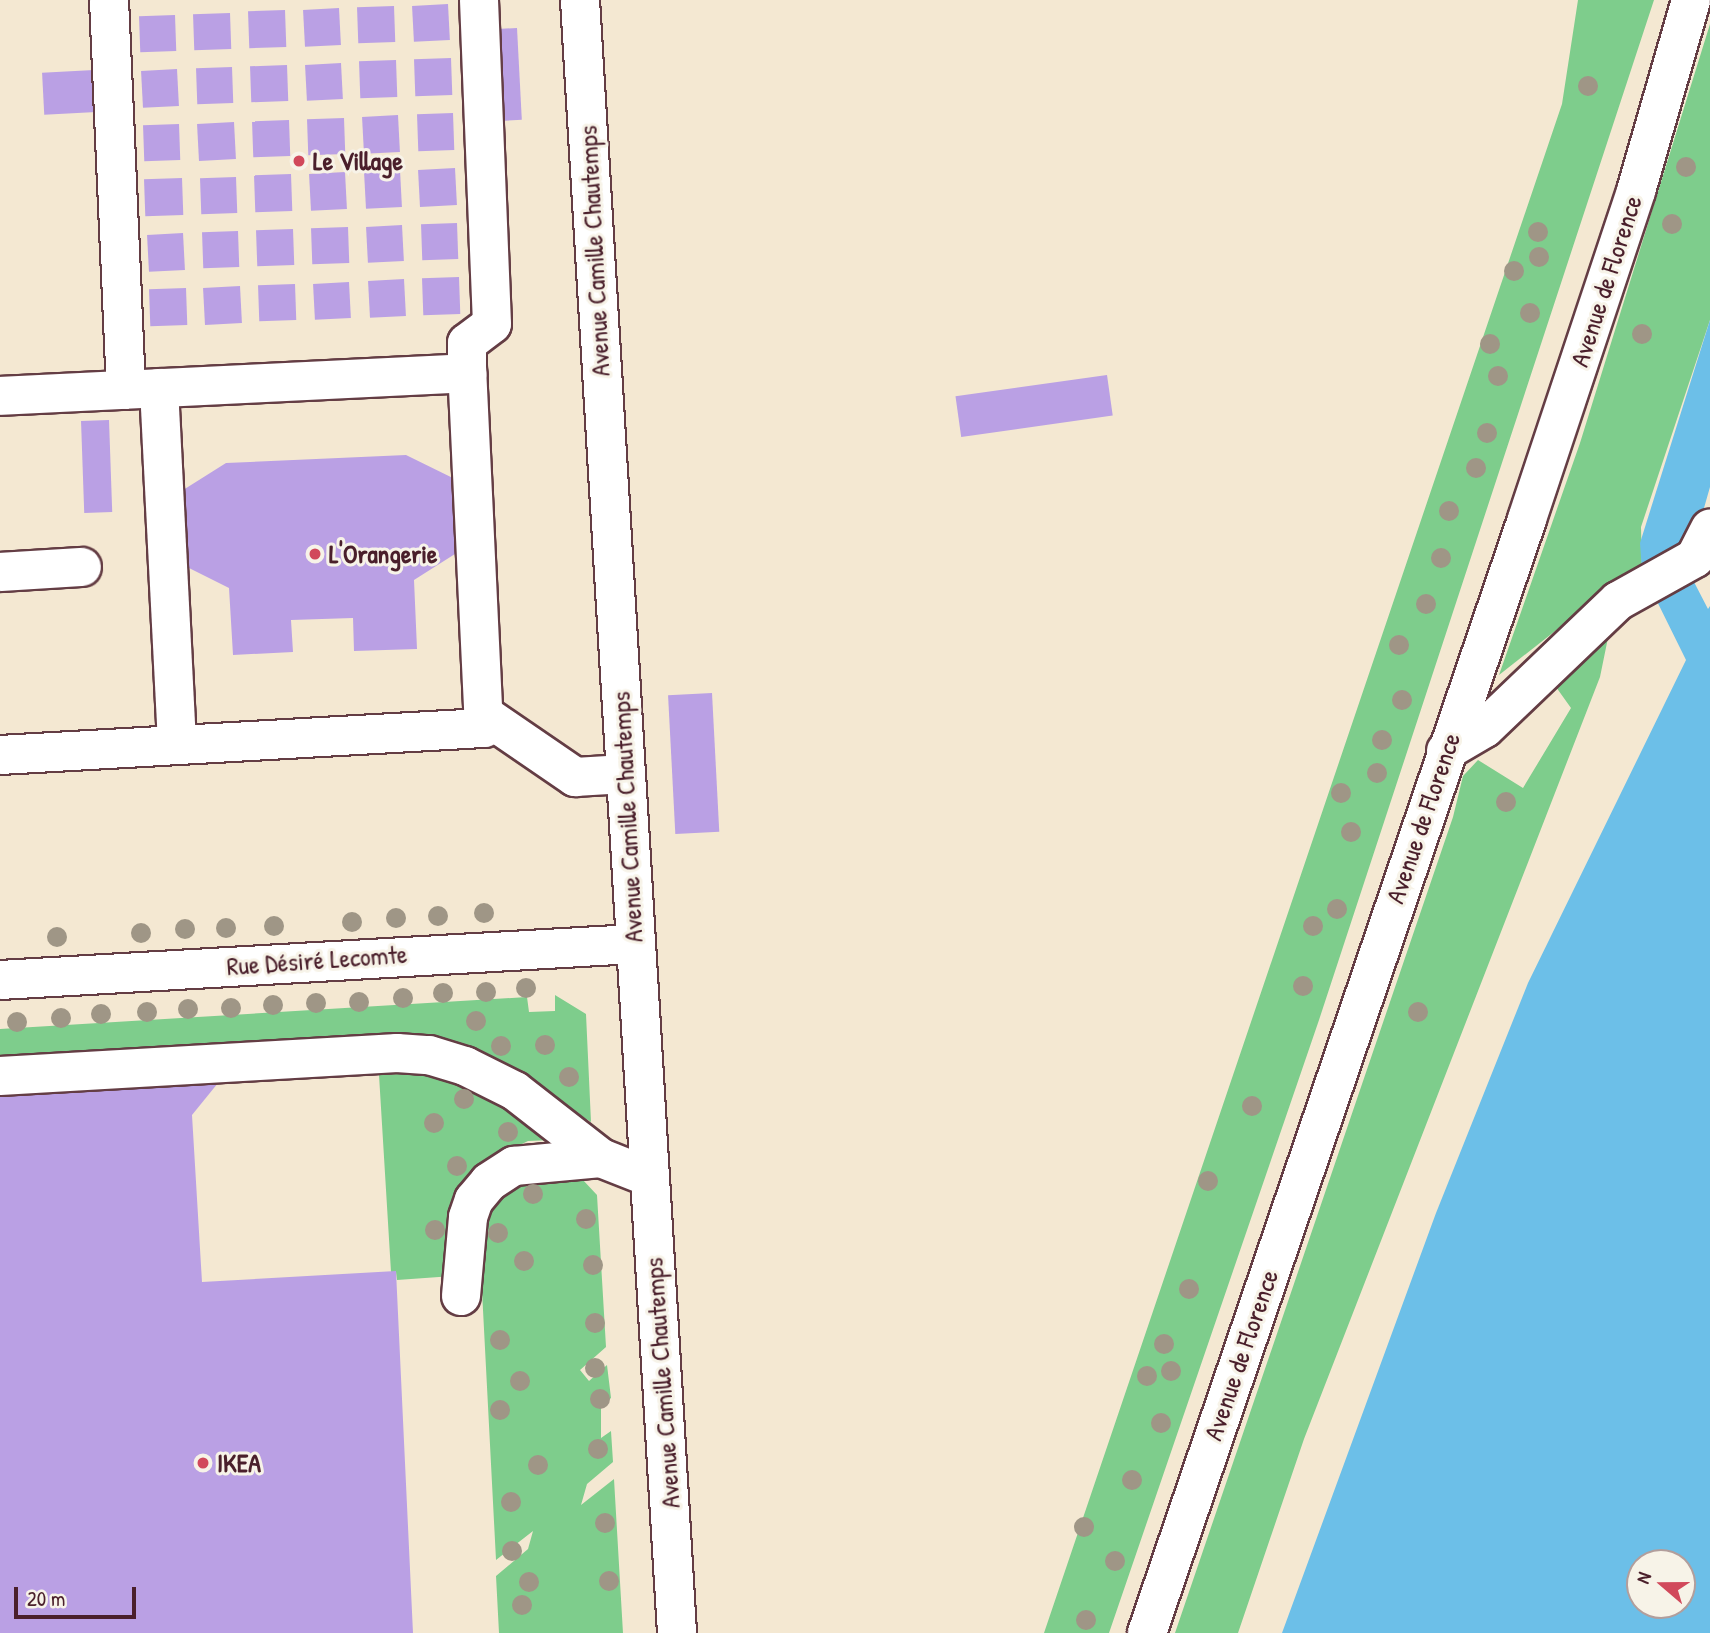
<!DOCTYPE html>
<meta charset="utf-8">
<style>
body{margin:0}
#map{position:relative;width:1710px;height:1633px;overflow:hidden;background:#f4e8d2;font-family:"Patrick Hand",sans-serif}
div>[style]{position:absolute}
.green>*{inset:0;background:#7ecd8c}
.water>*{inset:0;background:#6cbfe8}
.building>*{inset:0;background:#baa0e4;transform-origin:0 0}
.roads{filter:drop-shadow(2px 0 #643d44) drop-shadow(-2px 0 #643d44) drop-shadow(0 2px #643d44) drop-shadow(0 -2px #643d44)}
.minor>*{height:38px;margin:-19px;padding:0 19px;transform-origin:19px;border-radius:19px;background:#fff}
.trees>*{width:20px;height:20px;margin:-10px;border-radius:50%;background:#9f9686}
.dots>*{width:19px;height:19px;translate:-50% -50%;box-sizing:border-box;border:4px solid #f7f3e8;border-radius:50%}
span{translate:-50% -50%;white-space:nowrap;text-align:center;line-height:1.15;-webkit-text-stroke:6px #f7f3e8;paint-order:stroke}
.poi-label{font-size:26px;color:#4a1f2b;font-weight:700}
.left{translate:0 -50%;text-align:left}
.street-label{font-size:26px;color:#4a1f2b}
.north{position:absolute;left:1626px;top:1549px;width:70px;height:70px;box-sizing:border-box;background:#f7f3e8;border:2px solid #b29e9c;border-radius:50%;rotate:290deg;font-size:19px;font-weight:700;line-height:28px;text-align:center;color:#4a1f2b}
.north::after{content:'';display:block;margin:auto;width:24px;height:32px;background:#d1495b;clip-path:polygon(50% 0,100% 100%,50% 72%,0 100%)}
.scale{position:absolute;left:14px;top:1587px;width:122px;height:32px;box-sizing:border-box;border:4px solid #4a1f2b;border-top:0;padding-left:9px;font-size:21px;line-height:24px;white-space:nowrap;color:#4a1f2b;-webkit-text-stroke:5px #f7f3e8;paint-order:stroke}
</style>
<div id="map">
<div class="green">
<div style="clip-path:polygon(1578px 0,1654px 0,1319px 1020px,1109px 1633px,1044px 1633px,1562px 104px)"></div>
<div style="clip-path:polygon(1710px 24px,1710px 320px,1641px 527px,1642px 571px,1592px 602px,1499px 675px,1580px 443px)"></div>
<div style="clip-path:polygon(1610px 628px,1600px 677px,1304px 1439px,1238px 1633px,1175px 1633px,1453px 817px,1463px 776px,1478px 760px,1523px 788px,1571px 708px,1556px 687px)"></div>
<div style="clip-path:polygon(555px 995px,586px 1014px,591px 1122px,482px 1052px,437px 1037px,0 1059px,0 1029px,527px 997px,529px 1012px,555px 1011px)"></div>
<div style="clip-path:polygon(419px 1073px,474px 1083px,552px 1140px,528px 1141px,495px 1157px,453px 1276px,397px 1280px,396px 1272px,391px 1272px,379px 1075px)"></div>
<div style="clip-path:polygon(510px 1179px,582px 1179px,597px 1195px,606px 1347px,580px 1370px,589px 1381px,607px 1365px,611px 1398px,601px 1406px,601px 1438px,611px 1431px,613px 1462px,587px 1484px,581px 1505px,614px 1479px,623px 1633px,499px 1633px,496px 1576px,528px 1549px,533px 1531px,496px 1560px,479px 1233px,485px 1210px)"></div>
</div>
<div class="water">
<div style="clip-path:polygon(evenodd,1710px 320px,1710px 487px,1692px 550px,1694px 582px,1708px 609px,1710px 606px,1710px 1633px,1282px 1633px,1436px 1213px,1528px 983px,1686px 660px,1642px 571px,1640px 543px,1710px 320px,1640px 1563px,1682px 1563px,1682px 1605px,1640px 1605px,1640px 1563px)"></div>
</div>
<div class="building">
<div style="left:448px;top:4px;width:36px;height:36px;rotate:87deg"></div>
<div style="left:394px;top:6px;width:36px;height:37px;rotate:88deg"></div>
<div style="left:339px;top:8px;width:37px;height:36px;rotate:87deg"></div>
<div style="left:285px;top:10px;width:37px;height:37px;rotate:88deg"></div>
<div style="left:230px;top:13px;width:36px;height:37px;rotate:88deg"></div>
<div style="left:175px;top:15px;width:36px;height:36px;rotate:88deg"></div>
<div style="left:517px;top:28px;width:92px;height:28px;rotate:87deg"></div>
<div style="left:451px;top:58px;width:37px;height:37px;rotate:88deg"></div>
<div style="left:396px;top:60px;width:37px;height:37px;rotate:88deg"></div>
<div style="left:341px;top:63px;width:36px;height:36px;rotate:87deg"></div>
<div style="left:287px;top:65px;width:36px;height:37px;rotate:88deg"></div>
<div style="left:232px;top:67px;width:36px;height:36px;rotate:88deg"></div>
<div style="left:177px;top:69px;width:37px;height:36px;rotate:87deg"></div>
<div style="left:94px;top:70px;width:42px;height:52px;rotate:87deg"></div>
<div style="left:453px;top:113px;width:37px;height:36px;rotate:88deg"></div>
<div style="left:398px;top:115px;width:37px;height:36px;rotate:87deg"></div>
<div style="left:344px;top:118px;width:36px;height:37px;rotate:88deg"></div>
<div style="left:289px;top:120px;width:36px;height:37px;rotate:88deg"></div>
<div style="left:234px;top:122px;width:37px;height:37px;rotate:87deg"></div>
<div style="left:179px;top:124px;width:36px;height:36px;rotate:88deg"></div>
<div style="left:455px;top:168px;width:37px;height:37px;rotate:87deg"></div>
<div style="left:400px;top:170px;width:37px;height:36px;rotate:87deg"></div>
<div style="left:345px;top:172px;width:37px;height:36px;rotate:87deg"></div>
<div style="left:291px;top:174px;width:37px;height:37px;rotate:88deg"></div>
<div style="left:236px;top:177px;width:36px;height:36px;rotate:88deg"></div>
<div style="left:182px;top:178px;width:37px;height:38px;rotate:88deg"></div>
<div style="left:457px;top:223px;width:36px;height:36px;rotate:88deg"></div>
<div style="left:402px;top:225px;width:36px;height:36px;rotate:87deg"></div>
<div style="left:348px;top:227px;width:36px;height:37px;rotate:88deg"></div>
<div style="left:293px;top:229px;width:36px;height:37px;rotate:88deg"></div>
<div style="left:238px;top:231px;width:36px;height:36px;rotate:88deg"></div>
<div style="left:183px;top:233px;width:37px;height:36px;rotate:87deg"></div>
<div style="left:459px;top:277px;width:37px;height:37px;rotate:88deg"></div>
<div style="left:404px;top:279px;width:37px;height:36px;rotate:87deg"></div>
<div style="left:349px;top:282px;width:36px;height:36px;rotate:87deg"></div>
<div style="left:295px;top:284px;width:36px;height:37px;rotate:88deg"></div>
<div style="left:240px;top:286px;width:37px;height:37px;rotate:87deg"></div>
<div style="left:186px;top:288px;width:37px;height:37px;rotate:88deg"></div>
<div style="left:1107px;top:375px;width:41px;height:153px;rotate:82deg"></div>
<div style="left:109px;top:420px;width:92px;height:28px;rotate:88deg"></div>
<div style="clip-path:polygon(406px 455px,463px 483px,466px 547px,414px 580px,417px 649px,354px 651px,353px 618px,291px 620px,293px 652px,233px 655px,229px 588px,175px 561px,172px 497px,226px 463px)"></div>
<div style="left:712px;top:693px;width:139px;height:44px;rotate:87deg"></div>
<div style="clip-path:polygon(0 1059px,218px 1083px,192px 1115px,202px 1282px,396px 1271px,413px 1633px,0 1633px)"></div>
</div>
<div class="roads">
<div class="minor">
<div style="left:109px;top:0;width:390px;rotate:87.5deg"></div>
<div style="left:580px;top:0;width:1636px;rotate:86.6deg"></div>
<div style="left:159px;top:388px;width:357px;rotate:87.1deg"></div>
<div style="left:0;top:396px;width:468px;rotate:-2.8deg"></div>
<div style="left:0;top:572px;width:82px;rotate:-3.5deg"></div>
<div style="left:483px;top:714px;width:112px;rotate:34.4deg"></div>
<div style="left:575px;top:777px;width:50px;rotate:-3.4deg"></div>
<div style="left:1446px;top:751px;width:45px;rotate:-30.5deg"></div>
<div style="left:1485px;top:728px;width:184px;rotate:-43.7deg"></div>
<div style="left:1618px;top:601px;width:88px;rotate:-29.2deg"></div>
<div style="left:1695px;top:558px;width:33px;rotate:-63deg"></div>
<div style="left:0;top:755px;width:485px;rotate:-3.2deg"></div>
<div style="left:484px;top:728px;width:355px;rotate:-92.7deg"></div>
<div style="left:467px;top:373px;width:30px;rotate:-90deg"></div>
<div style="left:467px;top:343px;width:31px;rotate:-37deg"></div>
<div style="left:492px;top:324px;width:324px;rotate:-92.3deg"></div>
<div style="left:0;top:980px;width:635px;rotate:-3.25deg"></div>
<div style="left:0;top:1076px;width:398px;rotate:-3.3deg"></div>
<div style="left:397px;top:1053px;width:32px;rotate:4deg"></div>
<div style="left:429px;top:1055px;width:38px;rotate:17deg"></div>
<div style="left:465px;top:1066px;width:56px;rotate:26.6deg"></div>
<div style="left:515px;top:1091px;width:109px;rotate:37.9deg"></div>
<div style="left:601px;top:1158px;width:52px;rotate:21.6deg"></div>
<div style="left:461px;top:1296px;width:79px;rotate:-84.9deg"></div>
<div style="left:468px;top:1217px;width:18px;rotate:-71deg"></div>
<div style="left:474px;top:1200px;width:23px;rotate:-50deg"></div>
<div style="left:489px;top:1182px;width:30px;rotate:-33deg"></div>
<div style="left:514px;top:1166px;width:87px;rotate:-5.3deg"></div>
<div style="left:1147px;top:1633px;width:1177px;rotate:-71.16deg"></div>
<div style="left:1527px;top:519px;width:346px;rotate:-71.6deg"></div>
<div style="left:1636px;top:191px;width:199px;rotate:-73.9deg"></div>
</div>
</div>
<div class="trees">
<div style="left:1588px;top:86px"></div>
<div style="left:1686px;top:167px"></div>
<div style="left:1672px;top:224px"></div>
<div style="left:1538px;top:232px"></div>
<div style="left:1539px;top:257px"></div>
<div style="left:1514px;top:271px"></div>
<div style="left:1530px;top:313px"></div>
<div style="left:1642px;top:334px"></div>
<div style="left:1490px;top:344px"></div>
<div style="left:1498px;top:376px"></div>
<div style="left:1487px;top:433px"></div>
<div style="left:1476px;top:468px"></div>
<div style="left:1449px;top:511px"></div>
<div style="left:1441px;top:558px"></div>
<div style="left:1426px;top:604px"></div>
<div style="left:1399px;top:645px"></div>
<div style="left:1402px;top:700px"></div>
<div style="left:1382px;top:740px"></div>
<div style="left:1377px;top:773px"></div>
<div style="left:1341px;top:793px"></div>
<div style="left:1506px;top:802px"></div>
<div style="left:1351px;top:832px"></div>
<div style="left:1337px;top:909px"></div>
<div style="left:484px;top:913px"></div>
<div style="left:438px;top:916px"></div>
<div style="left:396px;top:918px"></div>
<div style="left:352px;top:922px"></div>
<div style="left:274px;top:926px"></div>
<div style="left:1313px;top:926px"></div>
<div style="left:226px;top:928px"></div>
<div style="left:185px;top:929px"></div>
<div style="left:141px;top:933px"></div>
<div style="left:57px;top:937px"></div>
<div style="left:1303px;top:986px"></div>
<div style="left:526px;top:988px"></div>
<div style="left:486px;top:992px"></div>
<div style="left:443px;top:993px"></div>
<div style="left:403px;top:998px"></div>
<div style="left:359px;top:1002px"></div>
<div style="left:316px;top:1003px"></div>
<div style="left:273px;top:1005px"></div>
<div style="left:231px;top:1008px"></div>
<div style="left:188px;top:1009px"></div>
<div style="left:147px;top:1012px"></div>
<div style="left:1418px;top:1012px"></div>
<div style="left:101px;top:1014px"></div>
<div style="left:61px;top:1018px"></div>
<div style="left:476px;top:1021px"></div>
<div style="left:17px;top:1022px"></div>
<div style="left:545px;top:1045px"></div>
<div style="left:501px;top:1046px"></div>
<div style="left:569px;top:1077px"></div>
<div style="left:464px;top:1099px"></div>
<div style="left:1252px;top:1106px"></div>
<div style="left:434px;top:1123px"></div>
<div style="left:508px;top:1132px"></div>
<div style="left:457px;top:1166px"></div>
<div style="left:1208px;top:1181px"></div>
<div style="left:533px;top:1194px"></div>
<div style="left:586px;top:1219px"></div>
<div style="left:435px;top:1230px"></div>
<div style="left:498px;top:1233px"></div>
<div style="left:524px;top:1261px"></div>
<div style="left:593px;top:1265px"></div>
<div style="left:1189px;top:1289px"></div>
<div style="left:595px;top:1323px"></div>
<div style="left:500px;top:1340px"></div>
<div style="left:1164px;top:1344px"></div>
<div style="left:595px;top:1368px"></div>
<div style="left:1171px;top:1371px"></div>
<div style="left:1147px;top:1376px"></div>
<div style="left:520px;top:1381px"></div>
<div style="left:600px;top:1399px"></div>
<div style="left:500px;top:1410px"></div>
<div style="left:1161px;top:1423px"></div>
<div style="left:598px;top:1449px"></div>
<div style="left:538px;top:1465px"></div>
<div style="left:1132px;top:1480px"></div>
<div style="left:511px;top:1502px"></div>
<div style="left:605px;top:1523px"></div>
<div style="left:1084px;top:1527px"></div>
<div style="left:512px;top:1551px"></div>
<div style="left:1115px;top:1561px"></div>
<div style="left:609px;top:1581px"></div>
<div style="left:529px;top:1582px"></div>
<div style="left:522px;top:1605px"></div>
<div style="left:1086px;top:1620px"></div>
</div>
<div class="dots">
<div style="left:299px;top:161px;background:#d1495b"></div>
<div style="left:315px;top:554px;background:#d1495b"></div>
<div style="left:203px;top:1463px;background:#d1495b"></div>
</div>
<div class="poi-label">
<span class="left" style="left:313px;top:161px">Le Village</span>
<span class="left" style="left:329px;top:554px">L'Orangerie</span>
<span class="left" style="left:217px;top:1463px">IKEA</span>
</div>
<div class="street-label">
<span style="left:594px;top:251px;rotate:-93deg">Avenue Camille Chautemps</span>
<span style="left:1606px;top:281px;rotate:-72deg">Avenue de Florence</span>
<span style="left:627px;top:817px;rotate:-93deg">Avenue Camille Chautemps</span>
<span style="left:1423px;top:818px;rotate:-71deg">Avenue de Florence</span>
<span style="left:317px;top:960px;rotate:-4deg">Rue Désiré Lecomte</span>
<span style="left:1241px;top:1355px;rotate:-71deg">Avenue de Florence</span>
<span style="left:662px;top:1383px;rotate:-94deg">Avenue Camille Chautemps</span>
</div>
<div class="north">N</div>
<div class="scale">20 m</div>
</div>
